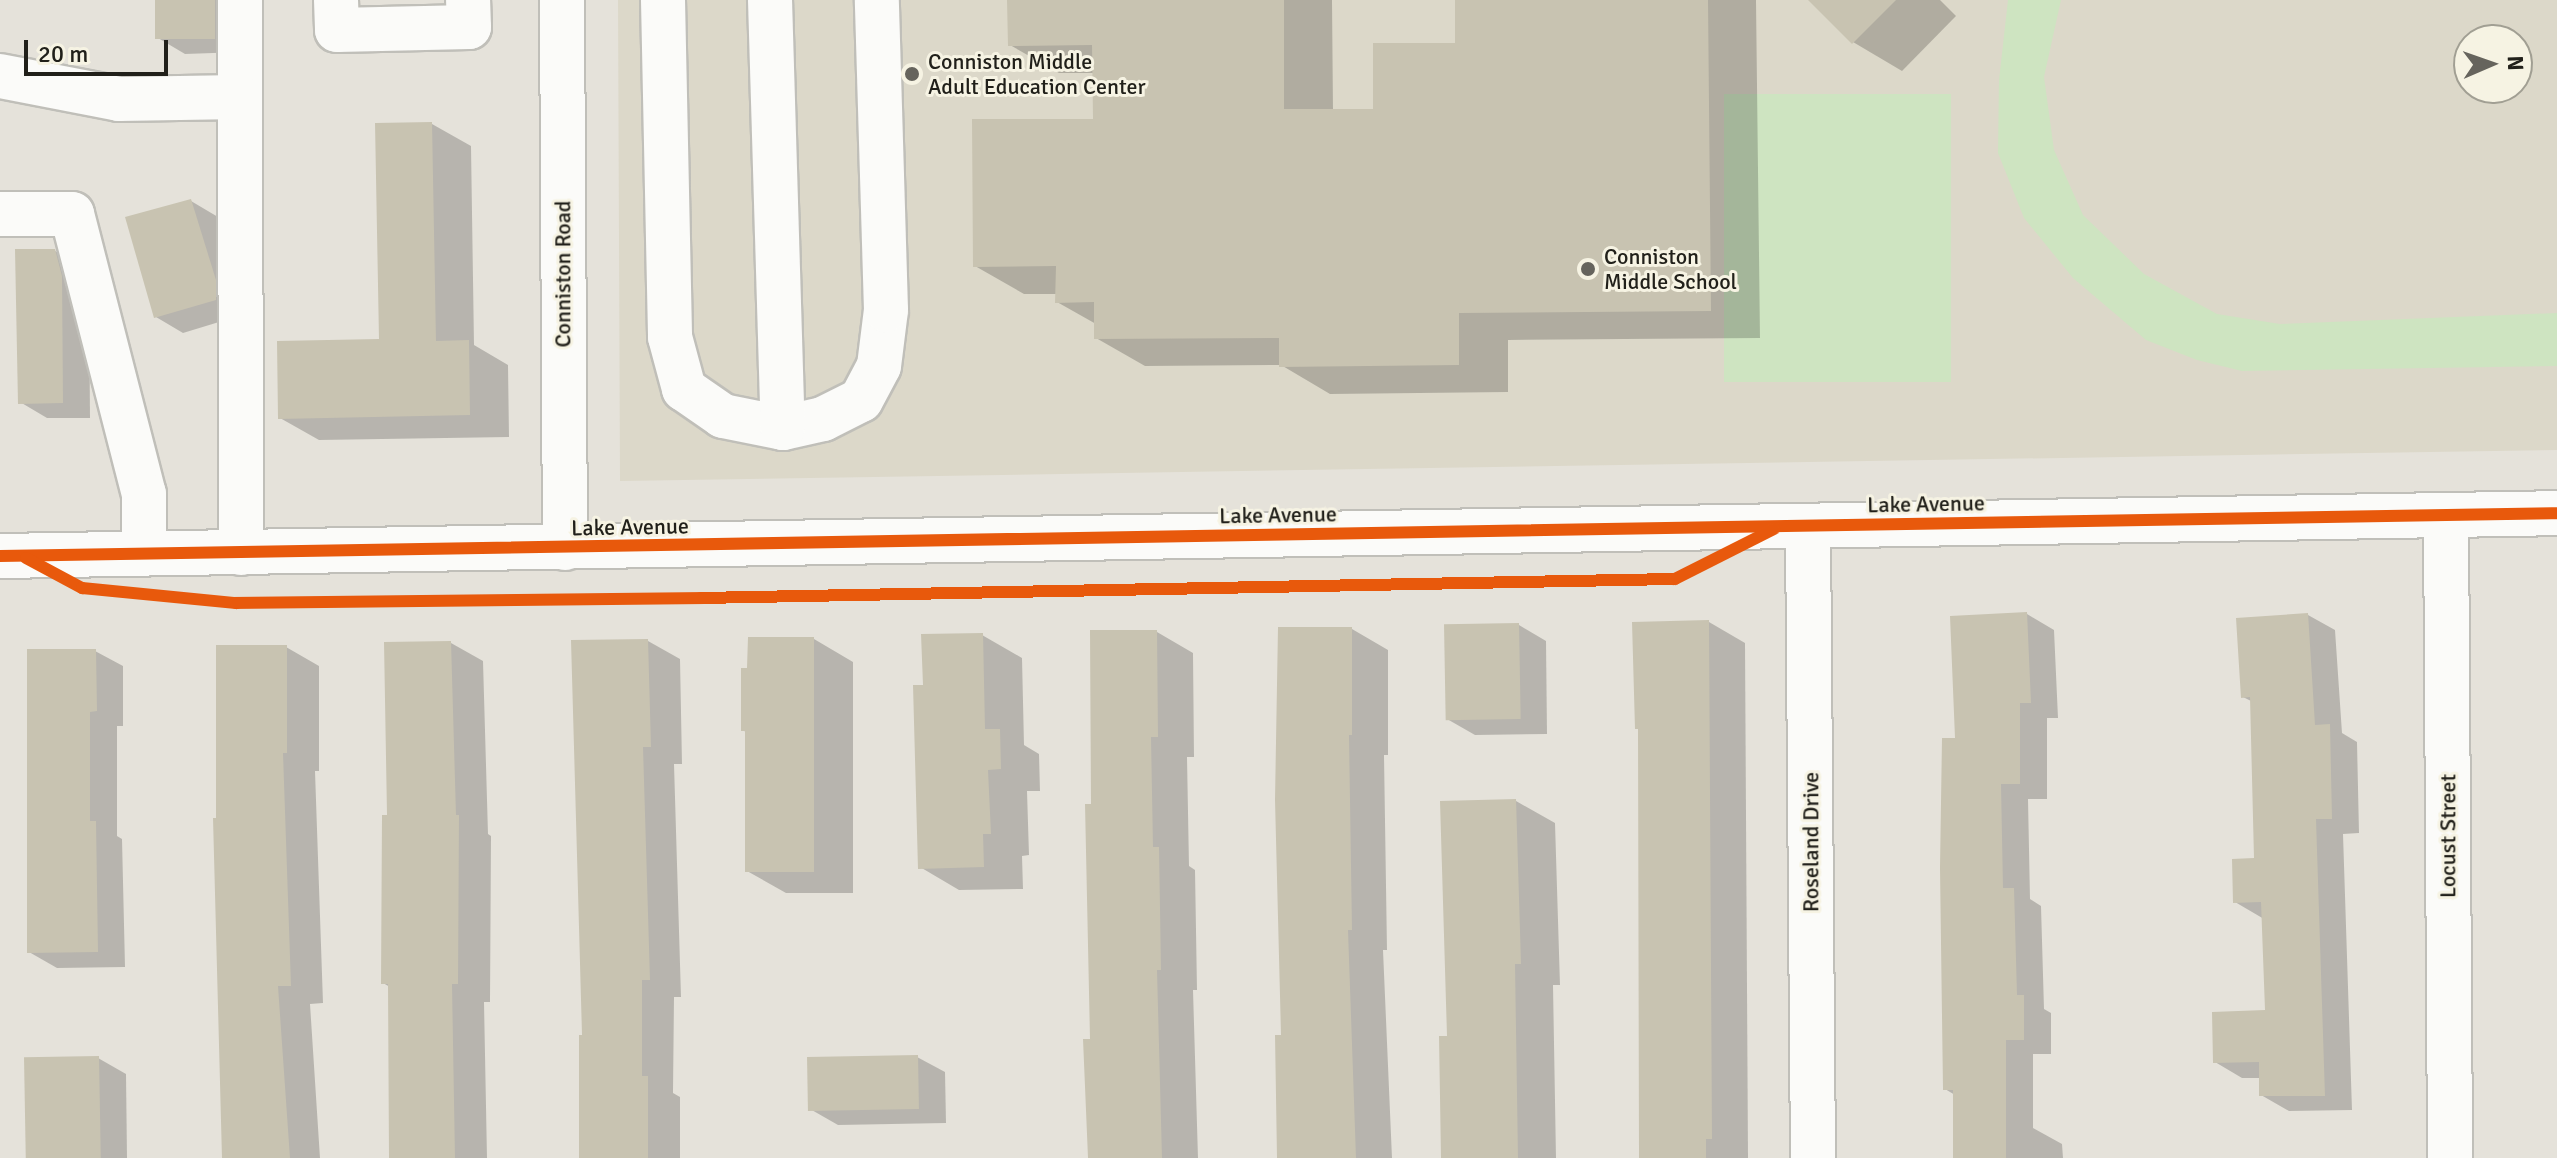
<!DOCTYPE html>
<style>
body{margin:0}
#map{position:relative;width:2557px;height:1158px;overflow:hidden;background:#e5e2da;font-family:Signika,sans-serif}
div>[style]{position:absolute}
.built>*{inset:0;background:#dcd8c9}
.green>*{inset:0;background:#cee4c1;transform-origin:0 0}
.shadow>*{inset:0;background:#0003}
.building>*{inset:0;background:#c8c3b1;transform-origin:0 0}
.roads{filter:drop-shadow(2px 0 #c0bfb9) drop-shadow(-2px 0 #c0bfb9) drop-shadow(0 2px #c0bfb9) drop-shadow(0 -2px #c0bfb9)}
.minor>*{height:44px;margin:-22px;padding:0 22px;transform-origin:22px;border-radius:22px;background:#fbfbf9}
.cycleway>*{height:12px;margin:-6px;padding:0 6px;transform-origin:6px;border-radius:6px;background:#e8590c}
.dots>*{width:22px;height:22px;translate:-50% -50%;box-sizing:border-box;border:4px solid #f6f3e3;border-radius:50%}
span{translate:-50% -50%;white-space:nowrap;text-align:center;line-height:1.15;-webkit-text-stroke:6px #f6f3e3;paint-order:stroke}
.poi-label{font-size:22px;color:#21201a}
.left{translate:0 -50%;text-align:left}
.street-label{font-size:22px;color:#21201a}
.north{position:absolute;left:2453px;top:24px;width:80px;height:80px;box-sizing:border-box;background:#f6f3e3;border:2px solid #a19f93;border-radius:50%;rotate:88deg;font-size:22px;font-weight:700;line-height:32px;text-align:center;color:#21201a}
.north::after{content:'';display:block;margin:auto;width:28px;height:36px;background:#66645d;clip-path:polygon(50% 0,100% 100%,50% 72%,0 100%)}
.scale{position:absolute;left:24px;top:40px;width:144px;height:36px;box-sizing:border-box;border:4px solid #21201a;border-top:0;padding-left:10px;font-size:24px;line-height:28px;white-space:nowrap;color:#21201a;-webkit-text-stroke:6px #f6f3e3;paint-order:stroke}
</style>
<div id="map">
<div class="built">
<div style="clip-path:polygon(evenodd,618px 0,2557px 0,2557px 450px,620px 481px,618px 0,2469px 40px,2517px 40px,2517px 88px,2469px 88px,2469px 40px)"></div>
</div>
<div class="green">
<div style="clip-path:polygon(2008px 0,2061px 0,2044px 77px,2054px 150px,2083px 215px,2144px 274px,2217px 314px,2280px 324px,2557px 313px,2557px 366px,2242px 371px,2197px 360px,2146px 340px,2073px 278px,2024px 218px,1998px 153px,1999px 80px)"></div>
<div style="left:1724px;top:94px;width:227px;height:288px"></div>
</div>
<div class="shadow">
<div style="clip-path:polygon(157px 0,242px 0,242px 52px,185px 54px,158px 38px)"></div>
<div style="clip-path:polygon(1009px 0,1332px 0,1333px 111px,1375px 111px,1457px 45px,1457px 0,1756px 0,1760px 338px,1508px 340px,1508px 392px,1330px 394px,1281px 365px,1145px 366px,1096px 338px,1096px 324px,1057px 302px,1058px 294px,1024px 294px,975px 266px,1095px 121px,1094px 73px,1059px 73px,1010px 45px)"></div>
<div style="clip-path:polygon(1811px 0,1940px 0,1956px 16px,1902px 71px,1853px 42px)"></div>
<div style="clip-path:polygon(432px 124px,471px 146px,474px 345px,508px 365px,509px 437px,319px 440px,280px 418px,381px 341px)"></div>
<div style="clip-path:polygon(191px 201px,218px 217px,242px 297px,242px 315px,183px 333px,156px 317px)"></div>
<div style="clip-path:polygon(55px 251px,82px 267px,89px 293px,90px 418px,47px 418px,20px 402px)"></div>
<div style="clip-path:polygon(2027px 614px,2054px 630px,2058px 718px,2047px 718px,2047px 799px,2028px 799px,2030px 899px,2041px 906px,2044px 1009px,2051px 1013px,2051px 1054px,2033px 1054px,2033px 1128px,2062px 1144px,2063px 1158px,1955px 1158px,1955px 1095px,1945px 1089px,1957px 740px)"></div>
<div style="clip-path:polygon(2308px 615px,2335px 630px,2342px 733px,2357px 742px,2359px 833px,2343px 834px,2352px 1110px,2289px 1111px,2261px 1095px,2261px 1078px,2242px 1078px,2215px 1062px,2267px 1012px,2264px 919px,2235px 902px,2256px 860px,2253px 702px,2243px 697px)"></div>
<div style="clip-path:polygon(1709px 622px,1745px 643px,1748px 1158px,1641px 1158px)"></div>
<div style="clip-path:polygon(1519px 625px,1546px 641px,1547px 734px,1475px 735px,1447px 719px)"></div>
<div style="clip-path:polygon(1352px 629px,1388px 650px,1388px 755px,1384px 755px,1387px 950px,1383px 950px,1392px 1158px,1279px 1158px,1283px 1037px)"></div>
<div style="clip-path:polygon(1157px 632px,1193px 653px,1194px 757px,1187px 757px,1189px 866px,1195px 870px,1197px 990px,1193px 990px,1198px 1158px,1090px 1158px,1093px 806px)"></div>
<div style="clip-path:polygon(982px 635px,1022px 658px,1024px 745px,1039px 754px,1040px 791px,1027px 791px,1029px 855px,1022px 856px,1023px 889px,959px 890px,920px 867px)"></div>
<div style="clip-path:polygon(814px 639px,853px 662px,853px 893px,786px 893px,747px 871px,747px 733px,743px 730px)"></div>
<div style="clip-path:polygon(648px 641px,680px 659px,682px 764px,674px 764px,681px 997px,674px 997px,673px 1093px,680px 1097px,680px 1158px,581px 1158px,584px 1037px)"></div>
<div style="clip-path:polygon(451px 643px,483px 661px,488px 834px,491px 836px,490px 1002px,484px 1002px,487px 1158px,391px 1158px,390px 987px,383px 983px,389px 817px)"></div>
<div style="clip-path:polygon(286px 647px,319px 666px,319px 771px,315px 771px,323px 1003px,310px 1004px,320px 1158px,225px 1158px,218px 820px)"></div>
<div style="clip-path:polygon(95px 651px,123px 666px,123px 726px,117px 726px,117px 836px,122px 839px,125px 967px,57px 968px,29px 952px)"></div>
<div style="clip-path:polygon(1516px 801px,1555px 823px,1560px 985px,1553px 985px,1556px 1158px,1443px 1158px,1449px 1038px)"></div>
<div style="clip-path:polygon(917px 1057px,945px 1072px,946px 1123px,838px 1125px,810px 1109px)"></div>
<div style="clip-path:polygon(98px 1058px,126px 1074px,127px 1158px,32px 1158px)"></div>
</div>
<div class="building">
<div style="left:155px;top:0;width:60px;height:39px"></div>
<div style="clip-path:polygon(1007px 0,1284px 0,1284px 109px,1373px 109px,1373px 43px,1455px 43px,1455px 0,1708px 0,1711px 311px,1459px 313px,1459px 365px,1279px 367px,1279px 338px,1094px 339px,1094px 302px,1055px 303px,1056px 266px,973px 267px,972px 119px,1093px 119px,1092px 45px,1008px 46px)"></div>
<div style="clip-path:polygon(1808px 0,1896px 0,1852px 44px)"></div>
<div style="clip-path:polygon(432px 122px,436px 341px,469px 340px,470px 415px,278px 419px,277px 341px,379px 339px,375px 123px)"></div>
<div style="clip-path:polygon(191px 199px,216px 280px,216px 300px,154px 318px,125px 217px)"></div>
<div style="clip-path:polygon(15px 249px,55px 249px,62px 276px,63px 403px,18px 404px)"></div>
<div style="clip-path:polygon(2027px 612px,2031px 703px,2020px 703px,2020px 784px,2001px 784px,2003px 888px,2014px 888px,2017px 995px,2024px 995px,2024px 1040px,2006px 1040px,2006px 1158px,1953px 1158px,1953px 1090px,1943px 1090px,1940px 868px,1942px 738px,1955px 738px,1950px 616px)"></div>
<div style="clip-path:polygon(2308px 613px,2315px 725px,2330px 724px,2332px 819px,2316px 819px,2325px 1096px,2259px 1096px,2259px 1062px,2213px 1063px,2212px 1012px,2265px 1010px,2261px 902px,2233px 903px,2232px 859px,2254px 858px,2250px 697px,2241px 698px,2236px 618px)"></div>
<div style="clip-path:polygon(1709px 620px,1712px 1139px,1706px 1139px,1706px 1158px,1639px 1158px,1638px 729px,1635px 729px,1632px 622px)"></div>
<div style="left:1519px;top:623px;width:96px;height:75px;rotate:89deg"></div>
<div style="clip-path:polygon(1278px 627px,1352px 627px,1352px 735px,1349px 735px,1352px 930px,1348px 930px,1356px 1158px,1277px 1158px,1275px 1035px,1281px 1035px,1275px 800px)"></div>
<div style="clip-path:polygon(1090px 630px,1157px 630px,1158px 737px,1151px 737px,1153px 847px,1159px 847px,1161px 970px,1157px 970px,1162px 1158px,1088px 1158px,1083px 1039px,1090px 1039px,1085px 804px,1091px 804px)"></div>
<div style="clip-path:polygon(983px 633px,985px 729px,1000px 729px,1001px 769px,988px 770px,991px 834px,983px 834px,984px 867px,918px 869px,913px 685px,923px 685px,921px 634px)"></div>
<div style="clip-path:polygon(748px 637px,814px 637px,814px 872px,745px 872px,745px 731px,741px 731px,741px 668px,747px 668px)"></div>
<div style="clip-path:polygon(648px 639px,651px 747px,643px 747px,650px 980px,642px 980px,642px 1076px,648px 1076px,648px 1158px,579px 1158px,579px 1035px,582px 1035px,571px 640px)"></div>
<div style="clip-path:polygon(451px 641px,456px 815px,459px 815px,458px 984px,452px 984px,455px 1158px,389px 1158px,388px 984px,381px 984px,382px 815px,387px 815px,384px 642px)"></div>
<div style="clip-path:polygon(216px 645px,287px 645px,287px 753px,283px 753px,291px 986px,278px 986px,290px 1158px,222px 1158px,213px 818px,216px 818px)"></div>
<div style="clip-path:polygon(27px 649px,96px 649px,97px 711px,90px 712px,90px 821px,96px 821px,98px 952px,27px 953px)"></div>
<div style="clip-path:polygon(1516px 799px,1521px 964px,1515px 964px,1518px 1158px,1441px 1158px,1439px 1036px,1447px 1036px,1440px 801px)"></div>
<div style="left:918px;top:1055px;width:54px;height:111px;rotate:89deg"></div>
<div style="left:99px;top:1056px;width:102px;height:75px;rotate:89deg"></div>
</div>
<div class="roads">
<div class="minor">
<div style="left:240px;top:0;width:553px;rotate:89.9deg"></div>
<div style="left:336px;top:0;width:30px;rotate:88deg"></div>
<div style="left:337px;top:30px;width:132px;rotate:-1.3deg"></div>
<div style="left:469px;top:27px;width:27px;rotate:-92deg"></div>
<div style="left:562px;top:0;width:548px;rotate:89.69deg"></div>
<div style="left:663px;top:0;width:337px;rotate:88.8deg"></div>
<div style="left:670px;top:337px;width:54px;rotate:74.9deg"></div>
<div style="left:684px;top:389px;width:47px;rotate:34.7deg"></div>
<div style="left:723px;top:416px;width:61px;rotate:11.3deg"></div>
<div style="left:783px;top:428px;width:41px;rotate:-12.7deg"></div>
<div style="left:823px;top:419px;width:42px;rotate:-26.6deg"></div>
<div style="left:861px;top:400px;width:38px;rotate:-62deg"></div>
<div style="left:879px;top:366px;width:56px;rotate:-82.9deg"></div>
<div style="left:886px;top:310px;width:310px;rotate:-91.7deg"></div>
<div style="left:770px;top:0;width:428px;rotate:88.3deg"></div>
<div style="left:0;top:76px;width:121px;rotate:10.9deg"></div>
<div style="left:119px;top:99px;width:121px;rotate:-0.9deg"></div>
<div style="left:0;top:214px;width:72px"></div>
<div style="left:72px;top:214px;width:289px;rotate:75.6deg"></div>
<div style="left:144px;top:494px;width:60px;rotate:90deg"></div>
<div style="left:2446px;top:515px;width:643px;rotate:89.64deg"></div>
<div style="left:1808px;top:526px;width:632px;rotate:89.55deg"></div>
<div style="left:0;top:556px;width:2557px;rotate:-0.96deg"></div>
</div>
</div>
<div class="cycleway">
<div style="left:0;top:556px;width:2557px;rotate:-0.96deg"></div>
<div style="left:26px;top:558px;width:64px;rotate:28.2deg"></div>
<div style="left:82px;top:588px;width:155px;rotate:5.6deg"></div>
<div style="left:236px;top:603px;width:465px;rotate:-0.6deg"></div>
<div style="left:701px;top:598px;width:974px;rotate:-1.12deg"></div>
<div style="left:1675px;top:579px;width:111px;rotate:-26.8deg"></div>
</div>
<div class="dots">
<div style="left:912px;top:74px;background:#66645d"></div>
<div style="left:1588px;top:269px;background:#66645d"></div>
</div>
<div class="poi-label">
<span class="left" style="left:928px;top:74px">Conniston Middle<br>Adult Education Center</span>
<span class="left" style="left:1604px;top:269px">Conniston<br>Middle School</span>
</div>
<div class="street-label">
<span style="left:563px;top:274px;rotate:-90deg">Conniston Road</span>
<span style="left:1926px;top:504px;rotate:-1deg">Lake Avenue</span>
<span style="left:1278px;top:515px;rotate:-1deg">Lake Avenue</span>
<span style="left:630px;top:527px;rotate:-1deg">Lake Avenue</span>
<span style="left:2448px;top:836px;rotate:-90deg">Locust Street</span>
<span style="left:1811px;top:842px;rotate:-90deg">Roseland Drive</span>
</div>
<div class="north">N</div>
<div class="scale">20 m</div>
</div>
